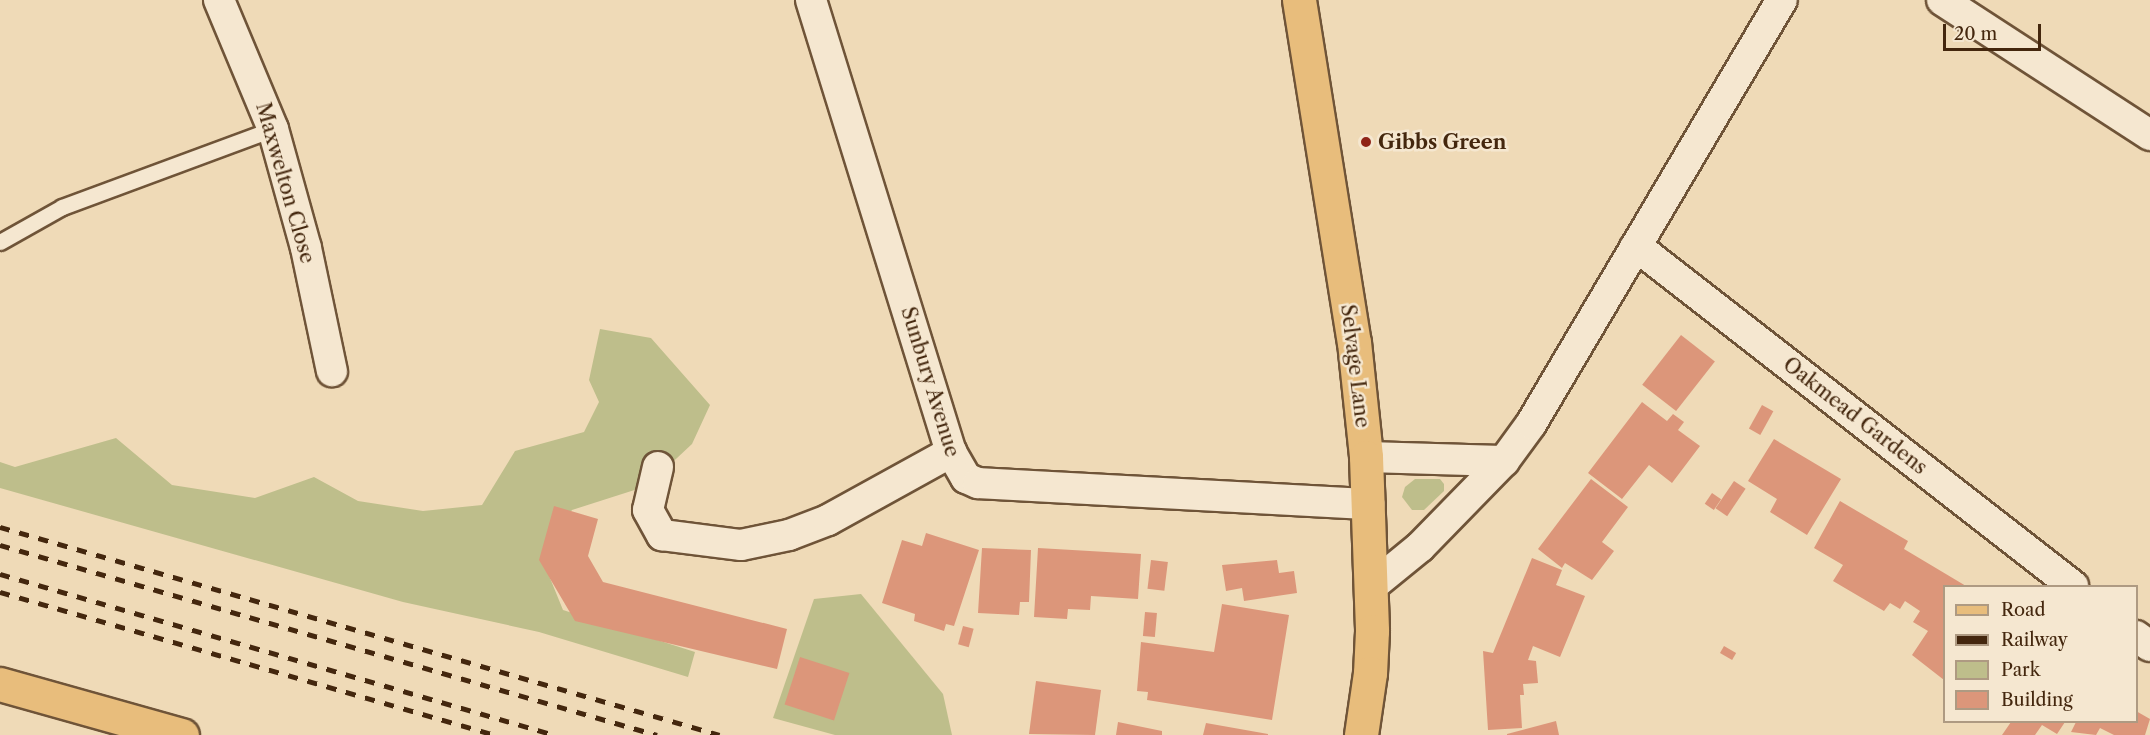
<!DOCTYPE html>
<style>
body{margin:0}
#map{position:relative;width:2150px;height:735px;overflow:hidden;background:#efdab7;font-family:"Libre Caslon Text",serif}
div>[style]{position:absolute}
.green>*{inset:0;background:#bebe8b}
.building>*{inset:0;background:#dc967a;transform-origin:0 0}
.roads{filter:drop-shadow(2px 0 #6f5438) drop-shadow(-2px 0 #6f5438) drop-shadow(0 2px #6f5438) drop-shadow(0 -2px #6f5438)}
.lane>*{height:15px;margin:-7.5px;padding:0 7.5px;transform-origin:7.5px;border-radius:7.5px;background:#f5e7d0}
.street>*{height:30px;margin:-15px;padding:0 15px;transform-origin:15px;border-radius:15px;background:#f5e7d0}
.primary>*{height:33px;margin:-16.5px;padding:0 16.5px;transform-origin:16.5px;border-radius:16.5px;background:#e8bd7c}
.highway>*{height:33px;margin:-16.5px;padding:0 16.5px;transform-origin:16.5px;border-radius:16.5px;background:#e8bd7c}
.rail>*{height:4.5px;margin-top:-2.25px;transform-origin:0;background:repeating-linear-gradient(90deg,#44270e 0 10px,transparent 0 20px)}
.dots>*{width:16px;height:16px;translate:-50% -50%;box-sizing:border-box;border:3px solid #f5e7d0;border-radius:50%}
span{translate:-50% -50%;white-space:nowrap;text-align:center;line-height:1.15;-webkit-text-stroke:5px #f5e7d0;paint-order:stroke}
.poi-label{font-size:20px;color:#44270e;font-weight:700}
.left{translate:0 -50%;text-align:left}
.street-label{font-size:20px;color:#44270e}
.legend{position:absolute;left:1943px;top:585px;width:195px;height:138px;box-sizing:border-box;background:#f5e7d0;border:2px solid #ae9a82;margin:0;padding:8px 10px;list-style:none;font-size:18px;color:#44270e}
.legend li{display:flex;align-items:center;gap:12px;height:30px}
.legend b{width:30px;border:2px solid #ae9a82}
.scale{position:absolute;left:1943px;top:24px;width:98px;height:27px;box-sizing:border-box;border:3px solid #44270e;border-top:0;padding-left:8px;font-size:18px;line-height:21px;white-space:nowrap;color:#44270e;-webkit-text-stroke:4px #f5e7d0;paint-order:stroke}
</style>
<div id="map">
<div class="green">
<div style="clip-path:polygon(600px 329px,651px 338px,710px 405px,692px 444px,647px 486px,572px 510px,541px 556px,563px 610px,695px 652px,688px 677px,539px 632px,403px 602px,0 488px,0 462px,15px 467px,116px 438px,172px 485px,255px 498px,314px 477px,358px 501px,423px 511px,482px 505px,515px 451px,584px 432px,599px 402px,589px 380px)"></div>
<div style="clip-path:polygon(1415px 479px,1440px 479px,1444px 484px,1444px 491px,1424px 510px,1412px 510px,1402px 497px,1405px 487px)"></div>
<div style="clip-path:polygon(861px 594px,943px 694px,952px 735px,835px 735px,773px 718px,814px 599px)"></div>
</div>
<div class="building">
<div style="left:1681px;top:335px;width:43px;height:63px;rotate:38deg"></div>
<div style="clip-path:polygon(1642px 402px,1667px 421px,1673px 414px,1684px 422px,1678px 430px,1700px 446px,1672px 483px,1649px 465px,1622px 499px,1588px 473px)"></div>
<div style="left:1762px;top:405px;width:13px;height:27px;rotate:29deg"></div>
<div style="clip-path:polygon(1774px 439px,1841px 479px,1807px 535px,1770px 512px,1777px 499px,1748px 481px)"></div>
<div style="clip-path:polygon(1591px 479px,1628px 507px,1602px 542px,1614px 551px,1592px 580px,1565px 563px,1562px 568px,1538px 549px)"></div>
<div style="left:1734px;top:481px;width:14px;height:33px;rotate:34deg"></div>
<div style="left:1712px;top:493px;width:11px;height:13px;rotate:34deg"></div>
<div style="clip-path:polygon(1840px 501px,1908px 541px,1904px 549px,1966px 586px,1944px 586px,1944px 680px,1912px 655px,1928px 631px,1913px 622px,1920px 611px,1905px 601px,1900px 609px,1890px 603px,1884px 611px,1833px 581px,1843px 565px,1814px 548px)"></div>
<div style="clip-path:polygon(554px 506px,598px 519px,588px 556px,603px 582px,787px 629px,777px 669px,575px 621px,539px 560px)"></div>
<div style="clip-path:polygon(926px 533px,979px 550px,954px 626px,946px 624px,944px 631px,914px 621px,915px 614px,882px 603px,902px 540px,922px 546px)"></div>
<div style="clip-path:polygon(982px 548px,1031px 550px,1029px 602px,1020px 602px,1019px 615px,978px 613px)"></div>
<div style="clip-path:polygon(1038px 548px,1141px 554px,1138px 599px,1091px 596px,1090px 610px,1068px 609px,1067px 619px,1034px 617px)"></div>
<div style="clip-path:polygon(1532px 558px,1562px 570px,1556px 585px,1585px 596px,1560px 657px,1533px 646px,1528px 660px,1536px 661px,1538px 683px,1523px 684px,1524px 695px,1520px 695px,1522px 728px,1488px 730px,1483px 651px,1493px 653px)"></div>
<div style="left:1151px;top:560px;width:17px;height:29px;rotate:7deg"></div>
<div style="clip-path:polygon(1277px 560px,1279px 573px,1294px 571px,1297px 593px,1244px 601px,1242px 588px,1226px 591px,1222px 565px)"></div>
<div style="clip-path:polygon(1222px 604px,1289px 615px,1272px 720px,1147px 700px,1148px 692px,1137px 691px,1141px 642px,1214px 652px)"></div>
<div style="left:1145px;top:612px;width:12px;height:24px;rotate:5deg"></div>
<div style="left:963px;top:626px;width:11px;height:19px;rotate:15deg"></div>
<div style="left:1724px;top:646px;width:14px;height:8px;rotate:30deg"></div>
<div style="left:800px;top:657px;width:52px;height:50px;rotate:18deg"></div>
<div style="clip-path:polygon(1036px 681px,1101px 690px,1095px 735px,1029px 734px)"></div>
<div style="clip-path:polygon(2136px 711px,2150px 719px,2145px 735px,2114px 735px,2100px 728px,2096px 735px,2071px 732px,2076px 722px,2136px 722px)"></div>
<div style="clip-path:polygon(1556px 721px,1559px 735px,1507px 735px,1507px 734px)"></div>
<div style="clip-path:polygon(1118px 722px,1162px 731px,1162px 735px,1116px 735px)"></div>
<div style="clip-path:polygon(2011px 722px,2065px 722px,2057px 734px,2042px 725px,2035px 735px,2002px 735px)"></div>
<div style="clip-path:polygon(1206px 723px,1268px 734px,1268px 735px,1203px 735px)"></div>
</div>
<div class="roads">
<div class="lane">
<div style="left:0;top:242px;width:71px;rotate:-29.4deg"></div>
<div style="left:62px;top:207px;width:225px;rotate:-20.3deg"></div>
</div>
<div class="street">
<div style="left:219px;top:0;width:140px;rotate:67.3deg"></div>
<div style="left:273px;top:129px;width:123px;rotate:74.5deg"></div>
<div style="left:306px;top:248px;width:126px;rotate:78.1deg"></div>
<div style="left:811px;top:0;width:473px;rotate:72.8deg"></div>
<div style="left:951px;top:452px;width:30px;rotate:60deg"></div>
<div style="left:966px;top:478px;width:13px;rotate:23deg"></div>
<div style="left:978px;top:483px;width:392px;rotate:3.1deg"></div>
<div style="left:1942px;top:0;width:248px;rotate:33deg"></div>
<div style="left:1636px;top:246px;width:554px;rotate:37.88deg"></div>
<div style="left:1366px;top:457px;width:138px;rotate:1.7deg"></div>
<div style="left:658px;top:467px;width:44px;rotate:103.1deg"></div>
<div style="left:648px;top:510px;width:29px;rotate:61deg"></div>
<div style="left:662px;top:535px;width:80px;rotate:7.2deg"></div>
<div style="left:741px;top:545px;width:49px;rotate:-11.8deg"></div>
<div style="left:789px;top:535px;width:42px;rotate:-21deg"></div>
<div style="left:828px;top:520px;width:141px;rotate:-28.9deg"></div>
<div style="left:1371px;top:587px;width:63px;rotate:-39.2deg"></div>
<div style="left:1420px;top:547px;width:120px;rotate:-45.7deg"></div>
<div style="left:1504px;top:461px;width:46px;rotate:-53.9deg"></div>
<div style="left:1531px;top:424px;width:493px;rotate:-59.4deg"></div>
<div style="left:2136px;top:636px;width:17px;rotate:36deg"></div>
</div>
<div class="primary">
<div style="left:1299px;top:0;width:346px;rotate:80.9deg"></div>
<div style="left:1354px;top:342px;width:116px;rotate:84deg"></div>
<div style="left:1366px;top:457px;width:174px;rotate:88deg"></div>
<div style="left:1372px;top:631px;width:42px;rotate:92.7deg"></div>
<div style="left:1370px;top:673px;width:63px;rotate:98.3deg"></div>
</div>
<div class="highway">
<div style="left:0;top:684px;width:189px;rotate:15.7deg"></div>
</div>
</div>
<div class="rail">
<div style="left:0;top:527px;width:749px;rotate:16.11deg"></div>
<div style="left:0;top:545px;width:684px;rotate:16.13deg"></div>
<div style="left:0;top:574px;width:578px;rotate:16.18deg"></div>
<div style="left:0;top:592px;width:515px;rotate:16.11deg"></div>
</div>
<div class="dots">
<div style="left:1366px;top:142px;background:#8f2418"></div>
</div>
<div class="poi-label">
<span class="left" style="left:1378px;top:142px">Gibbs Green</span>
</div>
<div class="street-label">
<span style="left:285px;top:183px;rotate:74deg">Maxwelton Close</span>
<span style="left:1355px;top:366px;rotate:83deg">Selvage Lane</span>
<span style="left:930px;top:382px;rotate:73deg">Sunbury Avenue</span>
<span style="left:1855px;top:416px;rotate:38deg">Oakmead Gardens</span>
</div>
<ul class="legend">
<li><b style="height:8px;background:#e8bd7c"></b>Road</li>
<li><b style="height:8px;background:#44270e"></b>Railway</li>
<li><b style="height:16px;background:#bebe8b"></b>Park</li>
<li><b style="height:16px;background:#dc967a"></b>Building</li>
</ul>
<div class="scale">20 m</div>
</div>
